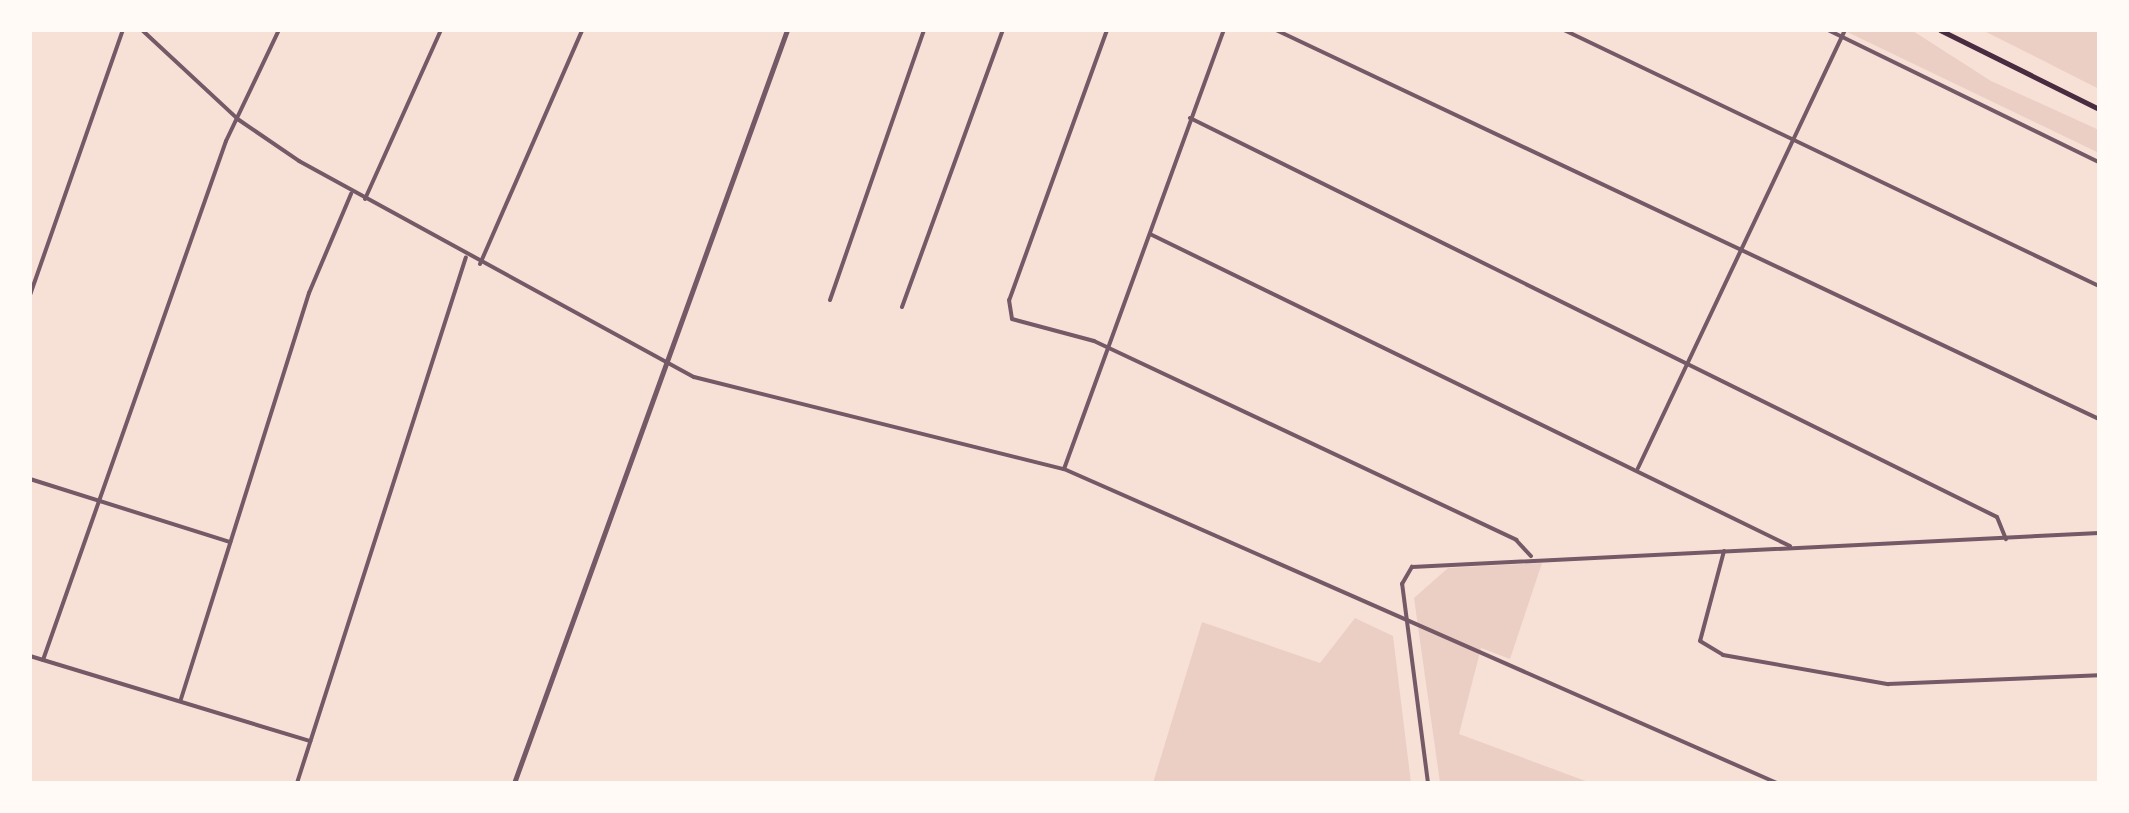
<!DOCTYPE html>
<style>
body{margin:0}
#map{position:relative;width:2129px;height:813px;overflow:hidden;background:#f7e1d7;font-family:Rubik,sans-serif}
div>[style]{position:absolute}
.green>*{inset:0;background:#ebcfc5}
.minor>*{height:4px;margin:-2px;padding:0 2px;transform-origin:2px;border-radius:2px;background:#755966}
.tertiary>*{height:5px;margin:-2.5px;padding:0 2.5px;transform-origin:2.5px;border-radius:2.5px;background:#755966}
.secondary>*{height:5px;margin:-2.5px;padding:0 2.5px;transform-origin:2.5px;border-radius:2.5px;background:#4a2c40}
span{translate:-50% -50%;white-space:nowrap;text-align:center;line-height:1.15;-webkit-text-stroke:10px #fffaf5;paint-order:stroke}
.frame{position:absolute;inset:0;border:32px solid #fffaf5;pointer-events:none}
</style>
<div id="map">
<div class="green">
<div style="clip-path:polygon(1843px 30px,1913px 31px,1991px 81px,2099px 130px,2099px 153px)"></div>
<div style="clip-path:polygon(1982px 30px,2099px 30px,2099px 89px,2020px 49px)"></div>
<div style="clip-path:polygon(1542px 563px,1510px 659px,1481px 648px,1459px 734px,1591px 783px,1440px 783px,1414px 598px,1448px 568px)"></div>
<div style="clip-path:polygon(1355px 618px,1393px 636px,1411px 783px,1153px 783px,1202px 622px,1320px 663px)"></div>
</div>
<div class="minor">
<div style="left:142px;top:30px;width:132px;rotate:42.9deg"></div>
<div style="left:239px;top:120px;width:73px;rotate:34.3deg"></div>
<div style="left:299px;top:161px;width:450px;rotate:28.7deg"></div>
<div style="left:694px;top:377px;width:381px;rotate:14deg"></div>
<div style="left:1064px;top:469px;width:779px;rotate:23.77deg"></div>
<div style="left:1107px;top:30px;width:287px;rotate:109.9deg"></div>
<div style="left:1009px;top:300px;width:19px;rotate:81deg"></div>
<div style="left:1012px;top:319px;width:85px;rotate:15deg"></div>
<div style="left:1094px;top:341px;width:467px;rotate:25.2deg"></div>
<div style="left:1516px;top:540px;width:22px;rotate:47deg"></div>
<div style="left:1276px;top:30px;width:910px;rotate:25.3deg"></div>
<div style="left:1564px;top:30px;width:593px;rotate:25.57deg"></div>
<div style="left:1828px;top:30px;width:301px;rotate:26deg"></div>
<div style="left:1190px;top:118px;width:900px;rotate:26.31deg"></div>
<div style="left:1997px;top:517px;width:24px;rotate:68deg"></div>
<div style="left:365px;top:199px;width:185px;rotate:-65.8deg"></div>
<div style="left:1150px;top:234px;width:712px;rotate:25.99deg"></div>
<div style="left:480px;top:264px;width:255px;rotate:-66.4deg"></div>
<div style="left:30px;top:295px;width:281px;rotate:-70.7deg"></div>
<div style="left:830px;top:300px;width:286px;rotate:-70.8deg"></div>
<div style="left:902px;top:307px;width:295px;rotate:-70deg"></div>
<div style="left:1638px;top:468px;width:484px;rotate:-64.7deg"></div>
<div style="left:1064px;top:469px;width:467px;rotate:-70deg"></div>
<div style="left:30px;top:479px;width:210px;rotate:17.5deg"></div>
<div style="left:1724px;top:551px;width:93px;rotate:104.9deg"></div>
<div style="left:1700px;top:641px;width:27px;rotate:31deg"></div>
<div style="left:1723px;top:655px;width:168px;rotate:10deg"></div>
<div style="left:1888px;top:684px;width:211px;rotate:-2.4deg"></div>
<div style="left:30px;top:656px;width:293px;rotate:16.9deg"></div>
<div style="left:43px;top:660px;width:550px;rotate:-70.58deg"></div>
<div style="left:226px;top:141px;width:123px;rotate:-64.5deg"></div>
<div style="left:181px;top:699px;width:426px;rotate:-72.5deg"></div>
<div style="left:309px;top:293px;width:108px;rotate:-67deg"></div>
<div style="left:297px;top:783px;width:552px;rotate:-72.19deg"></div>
<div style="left:1428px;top:783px;width:201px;rotate:-97.4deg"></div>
<div style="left:1402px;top:584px;width:20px;rotate:-60deg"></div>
<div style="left:1412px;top:567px;width:688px;rotate:-2.83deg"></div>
</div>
<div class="tertiary">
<div style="left:514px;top:783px;width:801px;rotate:-70.07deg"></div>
</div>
<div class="secondary">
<div style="left:1940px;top:30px;width:178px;rotate:26.4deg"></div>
</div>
<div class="frame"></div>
</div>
